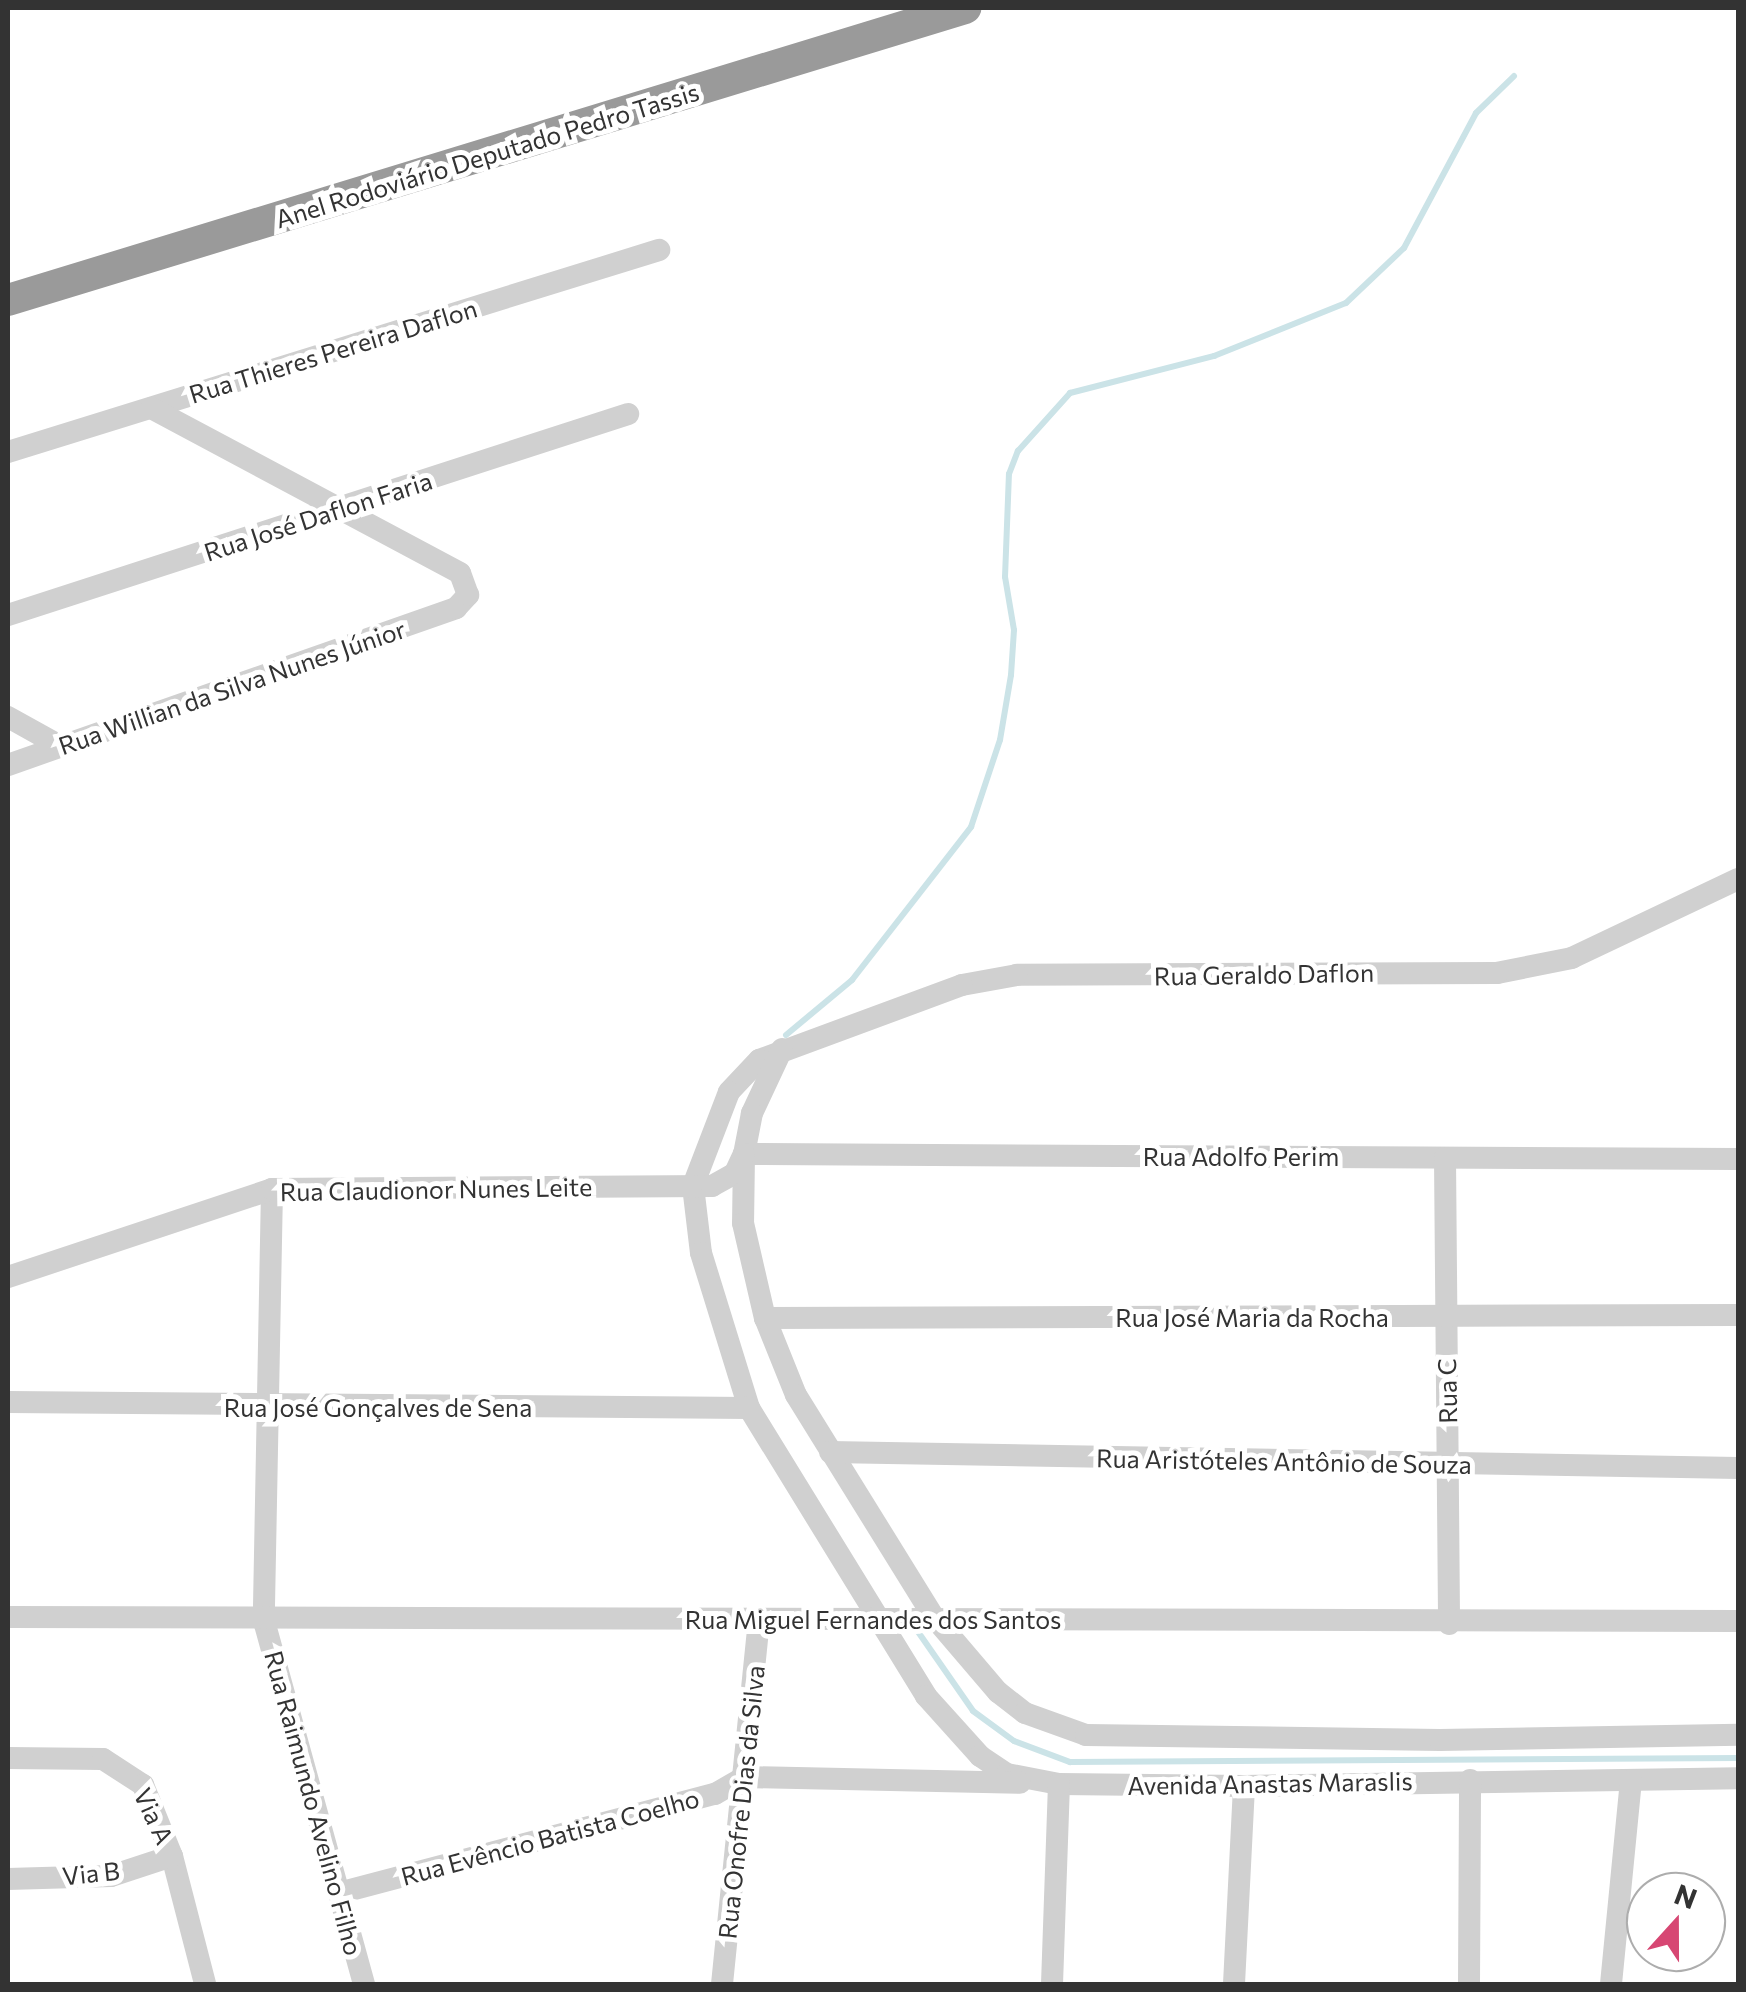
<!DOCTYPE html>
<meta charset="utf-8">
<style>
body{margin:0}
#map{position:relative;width:1746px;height:1992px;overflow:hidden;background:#fff;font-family:Commissioner,sans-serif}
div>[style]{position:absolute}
.stream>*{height:6px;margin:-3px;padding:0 3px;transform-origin:3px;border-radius:3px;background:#cbe3e7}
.minor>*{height:22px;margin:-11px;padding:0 11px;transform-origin:11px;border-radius:11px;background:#d0d0d0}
.highway>*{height:32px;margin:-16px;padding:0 16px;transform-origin:16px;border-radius:16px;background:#9a9a9a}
span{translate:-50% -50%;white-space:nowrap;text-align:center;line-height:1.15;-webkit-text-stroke:10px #fff;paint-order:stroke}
.street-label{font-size:25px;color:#333}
.frame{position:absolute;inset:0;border:10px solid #333;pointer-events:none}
.north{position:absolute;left:1626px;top:1872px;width:100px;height:100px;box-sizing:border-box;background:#fff;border:2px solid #adadad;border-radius:50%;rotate:21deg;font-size:28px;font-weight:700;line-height:40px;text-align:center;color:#333}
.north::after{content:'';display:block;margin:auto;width:35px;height:45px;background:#d74773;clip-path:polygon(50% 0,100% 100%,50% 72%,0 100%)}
</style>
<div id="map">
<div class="stream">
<div style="left:786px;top:1035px;width:86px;rotate:-39.8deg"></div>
<div style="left:852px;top:980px;width:194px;rotate:-52.1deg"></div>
<div style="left:971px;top:827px;width:92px;rotate:-71.6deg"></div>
<div style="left:1000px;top:740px;width:66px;rotate:-80.4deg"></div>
<div style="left:1011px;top:675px;width:45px;rotate:-86.2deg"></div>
<div style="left:1014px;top:630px;width:54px;rotate:-99.6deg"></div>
<div style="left:1005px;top:577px;width:103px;rotate:-87.8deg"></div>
<div style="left:1009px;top:474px;width:25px;rotate:-69deg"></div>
<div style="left:1018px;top:451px;width:78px;rotate:-48.1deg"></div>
<div style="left:1070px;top:393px;width:149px;rotate:-14.4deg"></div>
<div style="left:1214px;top:356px;width:142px;rotate:-21.9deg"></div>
<div style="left:1346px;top:303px;width:80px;rotate:-43.5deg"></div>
<div style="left:1404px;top:248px;width:153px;rotate:-61.9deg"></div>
<div style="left:1476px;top:113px;width:53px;rotate:-44.2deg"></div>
<div style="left:914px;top:1626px;width:103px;rotate:55.2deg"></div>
<div style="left:973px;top:1711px;width:51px;rotate:36.2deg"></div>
<div style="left:1014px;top:1741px;width:60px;rotate:20.6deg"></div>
<div style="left:1070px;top:1762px;width:668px;rotate:-0.34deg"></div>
</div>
<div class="minor">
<div style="left:8px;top:452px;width:682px;rotate:-17.24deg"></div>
<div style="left:8px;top:615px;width:652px;rotate:-17.96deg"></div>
<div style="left:8px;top:717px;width:62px;rotate:29.1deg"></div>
<div style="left:8px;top:765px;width:475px;rotate:-19.3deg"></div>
<div style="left:456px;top:608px;width:18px;rotate:-47deg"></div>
<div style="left:468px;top:595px;width:23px;rotate:-110deg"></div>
<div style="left:460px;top:573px;width:350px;rotate:-151.9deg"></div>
<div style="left:1738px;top:879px;width:184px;rotate:154.6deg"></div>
<div style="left:1572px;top:958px;width:76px;rotate:168.7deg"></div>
<div style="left:1497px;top:973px;width:480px;rotate:179.8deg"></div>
<div style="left:1017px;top:975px;width:56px;rotate:169.7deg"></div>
<div style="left:962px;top:985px;width:216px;rotate:159.7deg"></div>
<div style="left:759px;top:1060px;width:44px;rotate:133.2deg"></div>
<div style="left:729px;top:1092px;width:101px;rotate:111deg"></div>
<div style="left:693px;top:1186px;width:67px;rotate:83.2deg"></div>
<div style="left:701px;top:1253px;width:162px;rotate:72.8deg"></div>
<div style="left:749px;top:1408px;width:338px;rotate:58.4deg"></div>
<div style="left:926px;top:1696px;width:81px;rotate:48deg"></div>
<div style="left:980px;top:1756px;width:32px;rotate:34deg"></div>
<div style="left:1007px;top:1774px;width:53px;rotate:10.9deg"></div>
<div style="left:1059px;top:1784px;width:185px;rotate:0.6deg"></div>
<div style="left:1244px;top:1786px;width:494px;rotate:-0.9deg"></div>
<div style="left:782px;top:1049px;width:71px;rotate:115.1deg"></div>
<div style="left:752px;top:1113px;width:42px;rotate:101deg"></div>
<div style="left:744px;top:1154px;width:69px;rotate:90.8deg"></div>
<div style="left:743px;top:1223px;width:98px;rotate:77deg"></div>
<div style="left:765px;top:1318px;width:83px;rotate:68.1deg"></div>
<div style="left:796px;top:1395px;width:260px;rotate:58.2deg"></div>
<div style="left:933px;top:1616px;width:100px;rotate:49.5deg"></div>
<div style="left:998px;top:1692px;width:34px;rotate:38deg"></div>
<div style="left:1025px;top:1713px;width:65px;rotate:19.8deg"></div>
<div style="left:1086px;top:1735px;width:354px;rotate:0.8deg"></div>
<div style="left:1440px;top:1740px;width:298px;rotate:-1deg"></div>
<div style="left:744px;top:1154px;width:994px;rotate:0.29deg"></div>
<div style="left:1445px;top:1158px;width:466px;rotate:89.5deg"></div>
<div style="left:272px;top:1189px;width:432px;rotate:91.1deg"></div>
<div style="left:264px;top:1621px;width:377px;rotate:74.6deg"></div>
<div style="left:8px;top:1277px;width:278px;rotate:-18.4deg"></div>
<div style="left:272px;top:1189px;width:440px;rotate:-0.4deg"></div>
<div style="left:712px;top:1186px;width:26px;rotate:-29deg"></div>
<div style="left:735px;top:1173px;width:21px;rotate:-65deg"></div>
<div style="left:765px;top:1318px;width:973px;rotate:-0.18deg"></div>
<div style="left:8px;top:1402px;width:741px;rotate:0.46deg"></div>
<div style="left:830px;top:1452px;width:908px;rotate:1.01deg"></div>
<div style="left:8px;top:1617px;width:1730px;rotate:0.13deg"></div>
<div style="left:8px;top:1758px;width:95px;rotate:0.6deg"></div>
<div style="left:103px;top:1759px;width:48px;rotate:33deg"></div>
<div style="left:143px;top:1785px;width:77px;rotate:67.8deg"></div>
<div style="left:172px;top:1856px;width:132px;rotate:75.5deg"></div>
<div style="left:8px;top:1879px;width:103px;rotate:-1.7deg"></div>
<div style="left:111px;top:1876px;width:64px;rotate:-18.2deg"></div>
<div style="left:339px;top:1893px;width:389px;rotate:-14.8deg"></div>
<div style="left:715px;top:1794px;width:34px;rotate:-30deg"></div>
<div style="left:745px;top:1777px;width:275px;rotate:1.2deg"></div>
<div style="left:722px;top:1984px;width:367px;rotate:-84.2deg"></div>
<div style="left:1052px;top:1984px;width:200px;rotate:-88deg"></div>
<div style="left:1234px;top:1984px;width:198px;rotate:-87.1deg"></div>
<div style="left:1469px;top:1984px;width:204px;rotate:-89.7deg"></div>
<div style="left:1611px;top:1984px;width:205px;rotate:-84.4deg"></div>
</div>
<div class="highway">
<div style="left:8px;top:300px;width:1001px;rotate:-16.97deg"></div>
</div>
<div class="street-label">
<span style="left:487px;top:155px;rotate:-17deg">Anel Rodoviário Deputado Pedro Tassis</span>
<span style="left:333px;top:351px;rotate:-17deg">Rua Thieres Pereira Daflon</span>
<span style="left:318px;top:516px;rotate:-18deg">Rua José Daflon Faria</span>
<span style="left:232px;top:687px;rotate:-19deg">Rua Willian da Silva Nunes Júnior</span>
<span style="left:1264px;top:974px;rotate:-1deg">Rua Geraldo Daflon</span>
<span style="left:1241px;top:1156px">Rua Adolfo Perim</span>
<span style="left:436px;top:1189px;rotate:-1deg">Rua Claudionor Nunes Leite</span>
<span style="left:1252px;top:1317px">Rua José Maria da Rocha</span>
<span style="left:1447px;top:1391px;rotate:-91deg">Rua C</span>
<span style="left:378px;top:1407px">Rua José Gonçalves de Sena</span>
<span style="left:1284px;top:1461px;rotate:1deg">Rua Aristóteles Antônio de Souza</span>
<span style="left:873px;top:1619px">Rua Miguel Fernandes dos Santos</span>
<span style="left:1270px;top:1783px;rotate:-1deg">Avenida Anastas Maraslis</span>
<span style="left:741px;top:1802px;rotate:-84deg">Rua Onofre Dias da Silva</span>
<span style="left:314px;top:1803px;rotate:75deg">Rua Raimundo Avelino Filho</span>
<span style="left:154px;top:1816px;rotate:65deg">Via A</span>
<span style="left:550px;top:1837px;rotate:-15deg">Rua Evêncio Batista Coelho</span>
<span style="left:91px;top:1873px;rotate:-6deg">Via B</span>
</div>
<div class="frame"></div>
<div class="north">N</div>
</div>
